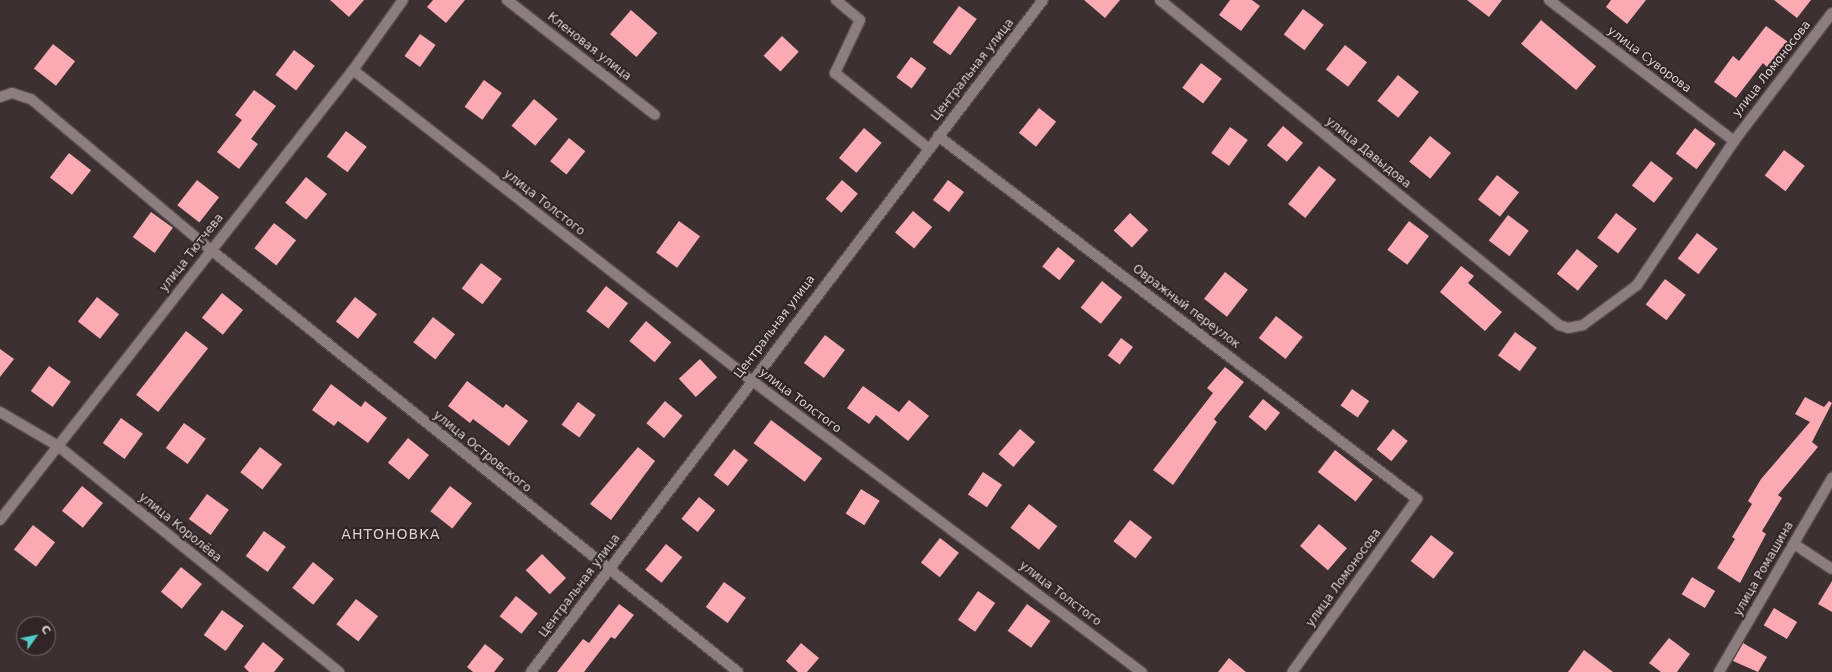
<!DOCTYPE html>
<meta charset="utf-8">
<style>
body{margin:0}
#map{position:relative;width:1832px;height:672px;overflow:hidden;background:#3c3031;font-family:"DejaVu Sans",sans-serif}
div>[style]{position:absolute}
.building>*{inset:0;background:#fbaab4;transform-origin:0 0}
.roads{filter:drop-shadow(1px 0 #564d4e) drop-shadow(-1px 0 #564d4e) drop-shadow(0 1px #564d4e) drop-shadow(0 -1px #564d4e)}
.minor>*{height:10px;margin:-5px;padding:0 5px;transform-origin:5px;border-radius:5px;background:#8c7e80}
span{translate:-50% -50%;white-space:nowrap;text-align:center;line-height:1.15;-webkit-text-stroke:4px #312627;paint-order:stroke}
.street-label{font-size:12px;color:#dcd4d5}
.quarter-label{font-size:14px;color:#dcd4d5;letter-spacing:1px}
.north{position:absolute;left:16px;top:616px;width:40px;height:40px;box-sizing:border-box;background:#312627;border:1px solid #756c6d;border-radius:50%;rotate:57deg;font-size:11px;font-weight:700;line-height:16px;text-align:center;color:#dcd4d5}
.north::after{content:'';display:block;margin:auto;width:14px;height:18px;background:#53cdc9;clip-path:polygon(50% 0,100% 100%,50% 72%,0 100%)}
</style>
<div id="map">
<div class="building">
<div style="clip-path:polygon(330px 0,364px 0,349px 17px)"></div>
<div style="clip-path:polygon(433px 0,465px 0,446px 23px,427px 7px)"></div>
<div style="clip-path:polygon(1084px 0,1120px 0,1105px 18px)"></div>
<div style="clip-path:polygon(1230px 0,1252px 0,1260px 6px,1241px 31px,1219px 15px)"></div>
<div style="clip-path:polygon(1467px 0,1502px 0,1489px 17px)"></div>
<div style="clip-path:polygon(1611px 0,1646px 0,1627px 24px,1606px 7px)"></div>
<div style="clip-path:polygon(1774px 0,1811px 0,1797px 18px)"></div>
<div style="left:959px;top:6px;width:22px;height:45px;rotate:36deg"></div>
<div style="left:1303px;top:9px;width:26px;height:32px;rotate:37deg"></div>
<div style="left:631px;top:10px;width:35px;height:32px;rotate:41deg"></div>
<div style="left:1541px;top:20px;width:72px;height:31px;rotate:40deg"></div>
<div style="clip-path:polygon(1766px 26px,1788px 42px,1768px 68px,1763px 63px,1736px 98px,1714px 82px,1733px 56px,1739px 61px)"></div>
<div style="left:420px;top:34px;width:19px;height:27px;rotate:35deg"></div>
<div style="left:782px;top:36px;width:23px;height:27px;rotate:43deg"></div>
<div style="left:53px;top:44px;width:28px;height:31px;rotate:38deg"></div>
<div style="left:1345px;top:45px;width:28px;height:31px;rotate:38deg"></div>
<div style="left:294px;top:50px;width:26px;height:31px;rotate:37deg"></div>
<div style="left:911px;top:57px;width:19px;height:25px;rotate:36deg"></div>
<div style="left:1201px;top:63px;width:26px;height:31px;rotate:37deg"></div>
<div style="left:1398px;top:75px;width:27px;height:33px;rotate:39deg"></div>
<div style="left:484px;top:80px;width:22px;height:33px;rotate:36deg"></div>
<div style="clip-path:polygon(254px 90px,276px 106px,251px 139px,258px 144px,239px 169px,217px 152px,242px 120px,235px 115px)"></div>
<div style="left:534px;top:99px;width:31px;height:35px;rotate:40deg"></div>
<div style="left:1039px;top:108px;width:22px;height:32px;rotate:39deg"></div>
<div style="left:1283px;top:126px;width:26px;height:25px;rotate:40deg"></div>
<div style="left:1230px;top:127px;width:22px;height:32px;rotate:36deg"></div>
<div style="left:864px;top:128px;width:23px;height:39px;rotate:40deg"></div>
<div style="left:1695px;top:128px;width:26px;height:32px;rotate:37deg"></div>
<div style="left:346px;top:131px;width:26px;height:32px;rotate:37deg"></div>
<div style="left:1430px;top:136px;width:27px;height:33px;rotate:39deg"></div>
<div style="left:569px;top:138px;width:21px;height:30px;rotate:39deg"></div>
<div style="left:1784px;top:150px;width:26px;height:32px;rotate:37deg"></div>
<div style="left:69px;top:153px;width:28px;height:31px;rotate:38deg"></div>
<div style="left:1651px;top:161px;width:28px;height:31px;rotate:38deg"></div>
<div style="left:1319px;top:166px;width:22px;height:49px;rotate:39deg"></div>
<div style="left:1497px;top:175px;width:28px;height:31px;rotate:38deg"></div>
<div style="left:306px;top:177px;width:27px;height:33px;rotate:39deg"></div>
<div style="left:197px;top:180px;width:28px;height:32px;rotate:38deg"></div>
<div style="left:842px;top:180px;width:21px;height:25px;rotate:41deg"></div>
<div style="left:948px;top:180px;width:20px;height:25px;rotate:37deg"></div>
<div style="left:913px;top:211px;width:25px;height:28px;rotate:40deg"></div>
<div style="left:151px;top:212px;width:27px;height:31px;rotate:36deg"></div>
<div style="left:1130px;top:213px;width:25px;height:24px;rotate:43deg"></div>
<div style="left:1616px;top:213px;width:26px;height:31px;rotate:37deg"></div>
<div style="left:1508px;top:215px;width:26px;height:32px;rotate:37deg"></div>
<div style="left:679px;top:221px;width:26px;height:39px;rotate:36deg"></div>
<div style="left:1409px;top:221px;width:25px;height:36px;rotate:37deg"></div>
<div style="left:274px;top:223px;width:28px;height:32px;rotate:38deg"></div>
<div style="left:1697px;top:233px;width:26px;height:32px;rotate:37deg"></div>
<div style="left:1058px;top:247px;width:22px;height:25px;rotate:39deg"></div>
<div style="left:1577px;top:249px;width:27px;height:32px;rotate:39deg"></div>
<div style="left:481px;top:263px;width:26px;height:32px;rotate:37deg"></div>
<div style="clip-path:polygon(1461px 266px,1474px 276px,1468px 283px,1502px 312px,1485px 331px,1440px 292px)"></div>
<div style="left:1225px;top:272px;width:29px;height:34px;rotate:38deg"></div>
<div style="left:1665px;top:279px;width:26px;height:32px;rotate:37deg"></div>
<div style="left:1102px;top:281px;width:26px;height:34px;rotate:39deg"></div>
<div style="left:606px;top:286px;width:28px;height:32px;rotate:38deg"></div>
<div style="left:222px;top:293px;width:27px;height:32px;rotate:39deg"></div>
<div style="left:97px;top:297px;width:28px;height:31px;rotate:38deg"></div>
<div style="left:355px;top:297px;width:28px;height:31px;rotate:38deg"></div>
<div style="left:1276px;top:316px;width:34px;height:28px;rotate:38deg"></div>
<div style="left:433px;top:317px;width:28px;height:32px;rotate:38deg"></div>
<div style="left:646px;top:321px;width:33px;height:26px;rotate:40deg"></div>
<div style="left:186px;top:331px;width:28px;height:81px;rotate:38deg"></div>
<div style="left:1515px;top:332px;width:27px;height:29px;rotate:36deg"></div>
<div style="left:825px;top:335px;width:25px;height:35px;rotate:37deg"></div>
<div style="left:1121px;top:338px;width:15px;height:22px;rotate:37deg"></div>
<div style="clip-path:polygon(0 349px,14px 359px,0 377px)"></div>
<div style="left:700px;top:359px;width:25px;height:29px;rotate:47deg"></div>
<div style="left:49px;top:366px;width:27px;height:31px;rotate:36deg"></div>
<div style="clip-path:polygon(1225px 367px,1244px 382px,1214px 419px,1217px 422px,1173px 485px,1153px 470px,1213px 393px,1207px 388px)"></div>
<div style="clip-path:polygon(467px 381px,503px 408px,506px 404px,528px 421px,509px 446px,473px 419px,470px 423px,448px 406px)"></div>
<div style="clip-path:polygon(331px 384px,361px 407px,365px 401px,387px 418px,368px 443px,338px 421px,334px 426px,312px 410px)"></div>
<div style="clip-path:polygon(863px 386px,899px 412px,909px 400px,929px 416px,908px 441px,876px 415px,869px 424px,847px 408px)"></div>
<div style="left:1352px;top:389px;width:21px;height:20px;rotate:35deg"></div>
<div style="clip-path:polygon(1805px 397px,1824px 407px,1829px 401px,1832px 403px,1812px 442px,1818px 447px,1778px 495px,1782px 498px,1762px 531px,1766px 534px,1740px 583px,1717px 568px,1735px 539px,1732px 537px,1752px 504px,1748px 501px,1761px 479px,1810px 422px,1795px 414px)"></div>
<div style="left:1263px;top:399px;width:22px;height:23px;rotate:39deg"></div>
<div style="left:665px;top:401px;width:23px;height:29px;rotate:40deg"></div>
<div style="left:578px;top:402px;width:22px;height:28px;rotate:36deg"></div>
<div style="left:121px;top:418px;width:27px;height:31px;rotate:36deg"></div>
<div style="left:771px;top:420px;width:64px;height:29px;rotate:37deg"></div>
<div style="left:184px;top:423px;width:27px;height:31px;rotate:36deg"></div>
<div style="left:1020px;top:429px;width:20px;height:33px;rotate:41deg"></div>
<div style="left:1393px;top:429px;width:19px;height:26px;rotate:39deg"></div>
<div style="left:408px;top:438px;width:27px;height:32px;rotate:39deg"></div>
<div style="left:260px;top:447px;width:28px;height:32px;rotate:38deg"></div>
<div style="clip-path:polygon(638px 447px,655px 461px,611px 520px,590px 504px)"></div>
<div style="left:734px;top:449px;width:18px;height:33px;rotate:38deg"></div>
<div style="left:1335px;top:450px;width:48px;height:28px;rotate:38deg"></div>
<div style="left:983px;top:472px;width:23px;height:27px;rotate:34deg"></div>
<div style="left:82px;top:486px;width:27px;height:32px;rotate:39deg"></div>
<div style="left:450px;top:486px;width:28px;height:32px;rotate:38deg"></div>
<div style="left:861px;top:489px;width:22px;height:29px;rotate:32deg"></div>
<div style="left:207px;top:494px;width:27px;height:31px;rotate:36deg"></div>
<div style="left:699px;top:497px;width:21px;height:28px;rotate:39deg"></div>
<div style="left:1029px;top:504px;width:36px;height:30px;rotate:38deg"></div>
<div style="left:1130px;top:520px;width:28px;height:27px;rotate:38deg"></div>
<div style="left:1319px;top:524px;width:37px;height:29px;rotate:41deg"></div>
<div style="left:33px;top:525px;width:28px;height:31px;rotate:38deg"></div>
<div style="left:264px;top:531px;width:27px;height:31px;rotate:36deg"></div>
<div style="left:1431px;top:535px;width:29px;height:33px;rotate:38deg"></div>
<div style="left:940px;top:538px;width:24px;height:31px;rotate:38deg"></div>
<div style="left:666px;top:544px;width:21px;height:33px;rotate:39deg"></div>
<div style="left:542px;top:554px;width:34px;height:23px;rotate:45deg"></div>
<div style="left:313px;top:562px;width:27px;height:33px;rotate:39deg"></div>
<div style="left:181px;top:567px;width:27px;height:32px;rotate:39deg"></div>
<div style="left:1692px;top:577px;width:27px;height:20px;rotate:31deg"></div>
<div style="clip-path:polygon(1832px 581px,1832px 612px,1818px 604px)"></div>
<div style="left:724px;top:582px;width:27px;height:31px;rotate:36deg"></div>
<div style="left:978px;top:591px;width:21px;height:35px;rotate:35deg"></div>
<div style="left:516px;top:596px;width:28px;height:26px;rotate:39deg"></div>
<div style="left:356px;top:599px;width:28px;height:32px;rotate:38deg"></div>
<div style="clip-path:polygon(619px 604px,634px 615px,615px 639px,611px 637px,584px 672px,557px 672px,583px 639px,589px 643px)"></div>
<div style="left:1027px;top:604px;width:29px;height:33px;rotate:36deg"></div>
<div style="left:1774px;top:608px;width:27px;height:20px;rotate:31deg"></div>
<div style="left:222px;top:610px;width:27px;height:31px;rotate:36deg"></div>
<div style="clip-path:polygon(1669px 638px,1690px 654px,1677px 672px,1661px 672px,1649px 663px)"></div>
<div style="clip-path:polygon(263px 642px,284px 659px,274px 672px,249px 672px,244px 667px)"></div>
<div style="clip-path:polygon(801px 643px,819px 658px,807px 672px,798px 672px,786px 661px)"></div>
<div style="clip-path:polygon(1743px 643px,1767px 657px,1758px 672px,1733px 661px)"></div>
<div style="clip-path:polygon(485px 644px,504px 659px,494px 672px,473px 672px,467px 667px)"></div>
<div style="clip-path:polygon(1584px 650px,1613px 672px,1568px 672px)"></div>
<div style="clip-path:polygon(1229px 658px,1246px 672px,1218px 672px)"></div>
</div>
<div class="roads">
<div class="minor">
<div style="left:507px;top:0;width:187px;rotate:37.8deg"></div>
<div style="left:836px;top:0;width:31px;rotate:40deg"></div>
<div style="left:860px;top:20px;width:59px;rotate:115.3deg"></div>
<div style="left:835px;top:73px;width:119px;rotate:38.9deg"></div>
<div style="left:1160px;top:0;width:515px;rotate:39.16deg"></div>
<div style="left:1559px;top:325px;width:9px;rotate:18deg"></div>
<div style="left:1568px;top:328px;width:15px;rotate:-11deg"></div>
<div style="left:1583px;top:325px;width:67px;rotate:-36.5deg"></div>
<div style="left:1637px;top:285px;width:174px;rotate:-56deg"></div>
<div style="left:1734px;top:141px;width:161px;rotate:-52.6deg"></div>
<div style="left:1549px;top:0;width:233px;rotate:37.3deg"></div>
<div style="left:353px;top:70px;width:504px;rotate:37.91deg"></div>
<div style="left:751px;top:380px;width:488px;rotate:36.8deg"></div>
<div style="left:0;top:97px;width:13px;rotate:-18deg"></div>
<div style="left:12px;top:93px;width:20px;rotate:18deg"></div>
<div style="left:31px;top:99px;width:235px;rotate:40deg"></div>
<div style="left:211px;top:250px;width:675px;rotate:38.69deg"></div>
<div style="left:938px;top:136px;width:601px;rotate:37.16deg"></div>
<div style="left:1417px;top:499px;width:213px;rotate:125.8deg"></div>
<div style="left:0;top:412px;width:67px;rotate:30.4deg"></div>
<div style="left:58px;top:446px;width:361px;rotate:38.8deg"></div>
<div style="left:0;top:520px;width:572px;rotate:-51.89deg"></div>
<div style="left:353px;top:70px;width:86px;rotate:-54.5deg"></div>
<div style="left:1794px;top:544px;width:45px;rotate:33.3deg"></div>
<div style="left:531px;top:672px;width:845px;rotate:-52.7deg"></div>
<div style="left:1719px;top:672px;width:225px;rotate:-59.8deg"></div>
</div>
</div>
<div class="street-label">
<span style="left:589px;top:47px;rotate:38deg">Кленовая улица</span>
<span style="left:1649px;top:60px;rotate:37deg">улица Суворова</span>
<span style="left:1772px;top:69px;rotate:-52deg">улица Ломоносова</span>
<span style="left:973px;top:70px;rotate:-52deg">Центральная улица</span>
<span style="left:1368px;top:153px;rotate:39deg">улица Давыдова</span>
<span style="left:544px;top:203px;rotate:38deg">улица Толстого</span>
<span style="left:192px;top:253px;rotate:-52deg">улица Тютчева</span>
<span style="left:1186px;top:307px;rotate:37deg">Овражный переулок</span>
<span style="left:775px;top:327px;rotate:-53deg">Центральная улица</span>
<span style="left:800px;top:401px;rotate:37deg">улица Толстого</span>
<span style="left:482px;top:452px;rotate:39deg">улица Островского</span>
<span style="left:180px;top:528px;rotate:39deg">улица Королёва</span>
<span style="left:1764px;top:569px;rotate:-60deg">улица Ромашина</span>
<span style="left:1344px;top:578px;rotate:-54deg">улица Ломоносова</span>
<span style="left:580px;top:586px;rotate:-53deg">Центральная улица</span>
<span style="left:1060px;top:594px;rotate:37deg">улица Толстого</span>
</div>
<div class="quarter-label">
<span style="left:391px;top:534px">АНТОНОВКА</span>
</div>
<div class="north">С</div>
</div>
